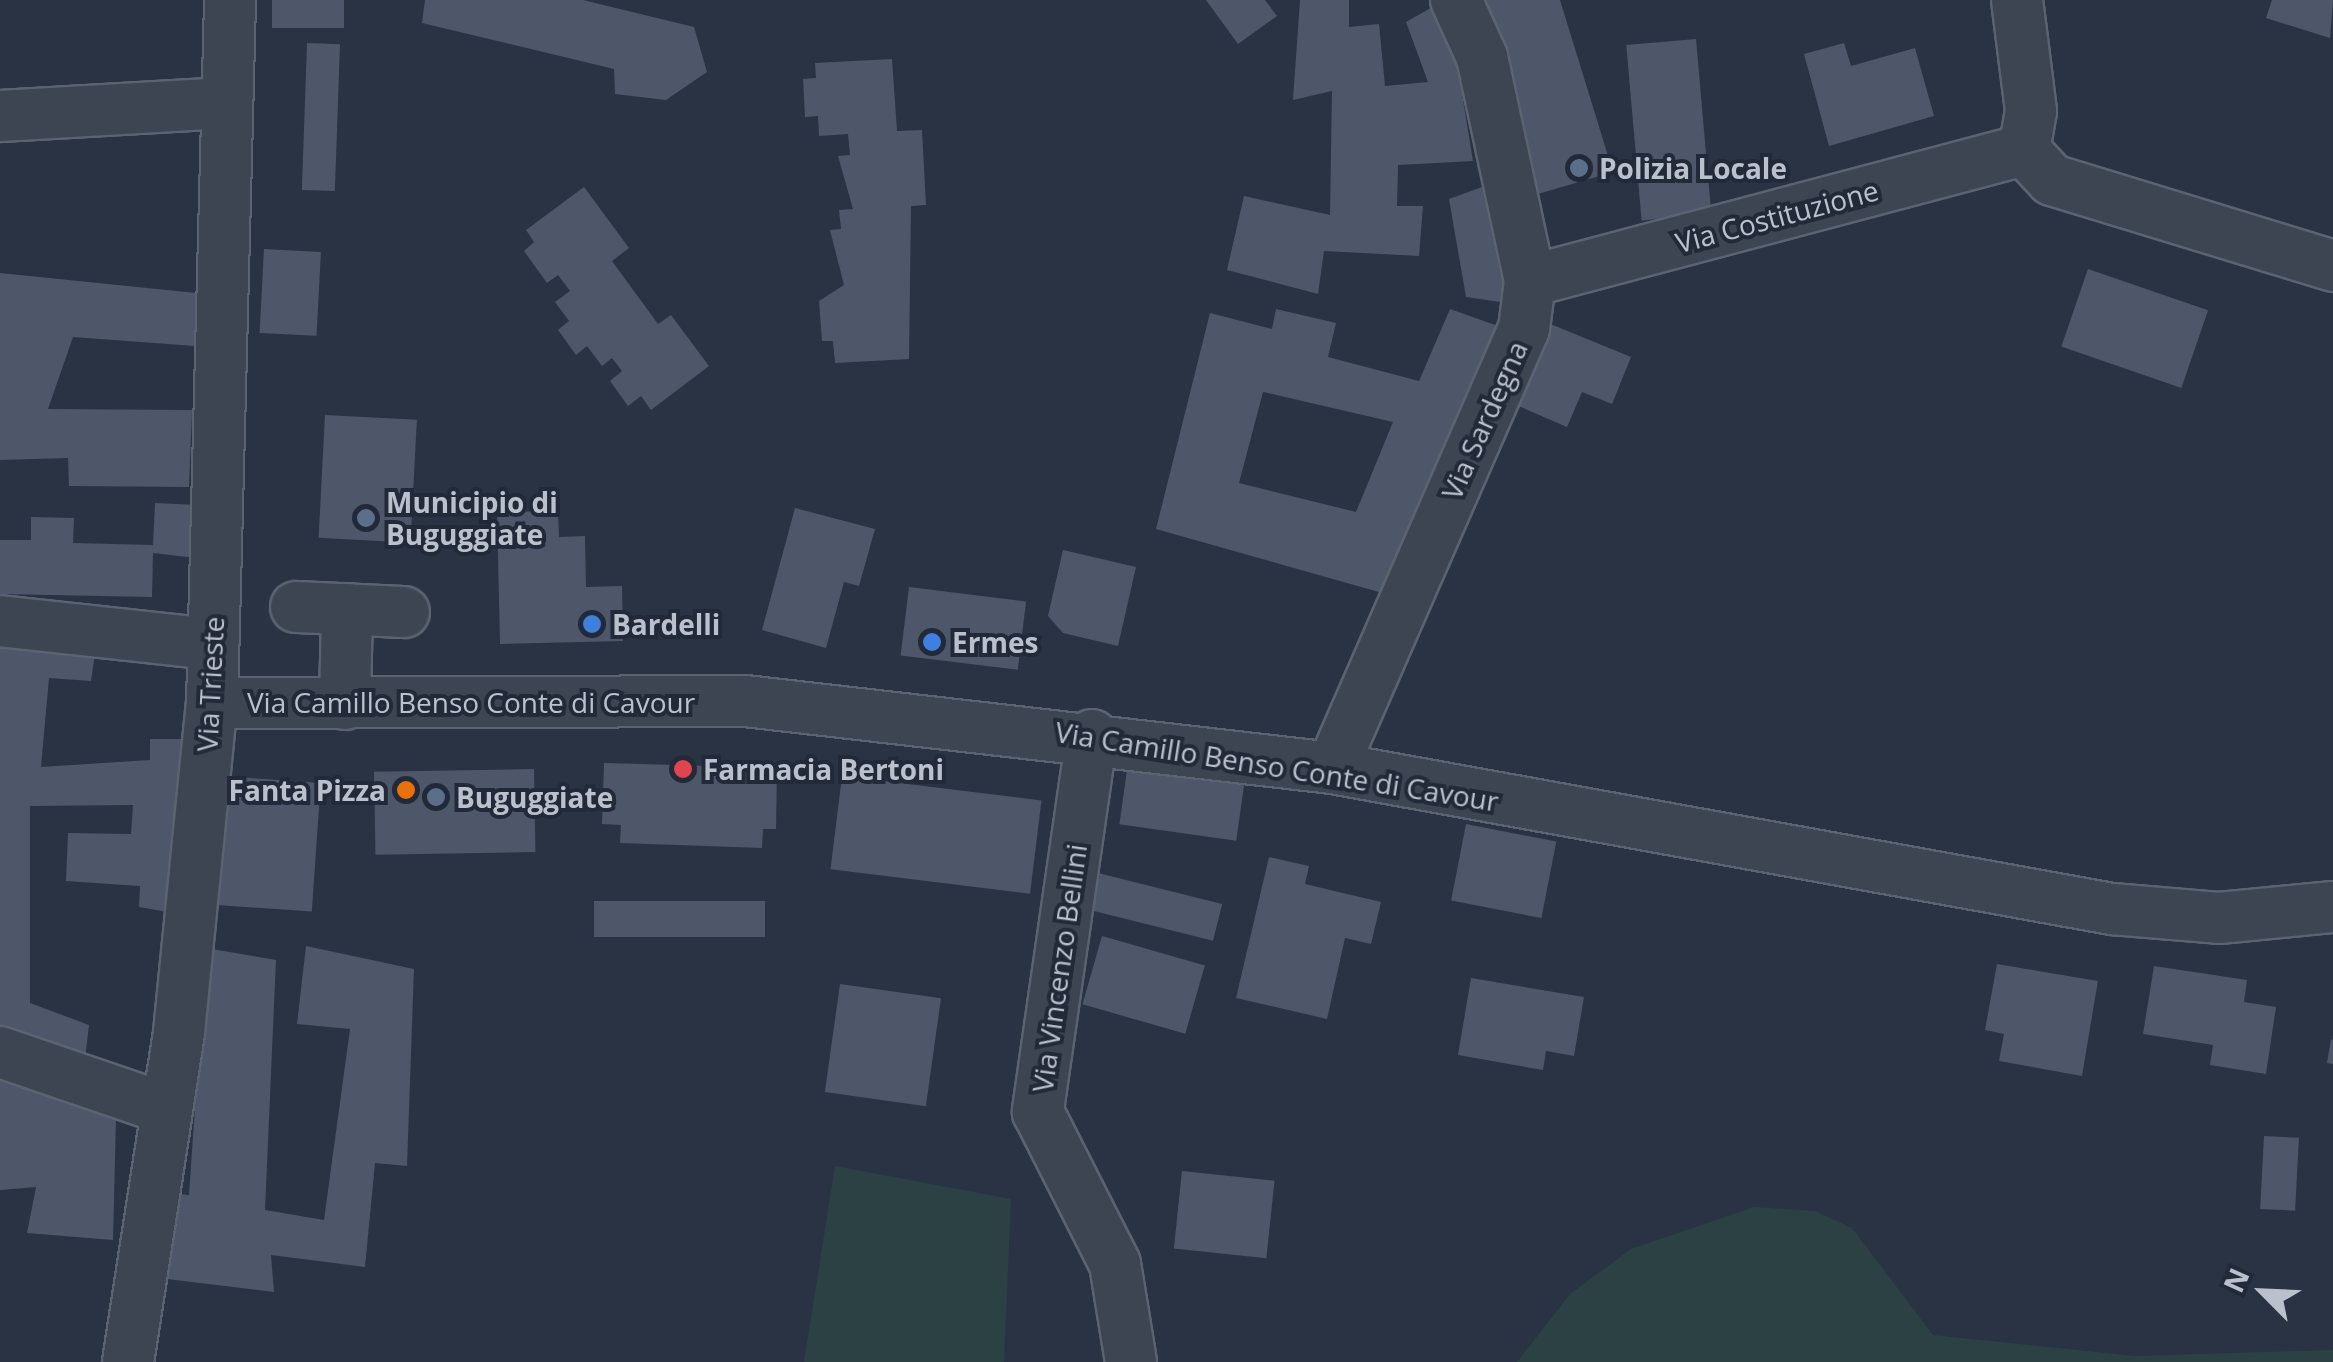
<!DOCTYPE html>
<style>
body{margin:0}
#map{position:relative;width:2333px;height:1362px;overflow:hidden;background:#293343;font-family:"Open Sans",sans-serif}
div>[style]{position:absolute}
.green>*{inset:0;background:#2b4144}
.building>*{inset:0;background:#4d5769;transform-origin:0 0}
.roads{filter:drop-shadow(2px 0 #5c6370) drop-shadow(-2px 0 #5c6370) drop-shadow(0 2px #5c6370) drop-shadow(0 -2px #5c6370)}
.minor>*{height:50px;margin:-25px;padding:0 25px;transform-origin:25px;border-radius:25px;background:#3d4553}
.dots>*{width:28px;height:28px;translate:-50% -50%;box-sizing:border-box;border:5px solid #222a39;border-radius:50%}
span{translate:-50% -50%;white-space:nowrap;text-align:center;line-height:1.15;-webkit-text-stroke:8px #222a39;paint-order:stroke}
.poi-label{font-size:28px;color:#bbc1cc;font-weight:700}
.left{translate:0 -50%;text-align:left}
.right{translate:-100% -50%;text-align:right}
.street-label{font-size:28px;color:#bbc1cc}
.north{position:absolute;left:2213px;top:1242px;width:100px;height:100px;-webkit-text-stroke:8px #222a39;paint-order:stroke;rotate:294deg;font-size:28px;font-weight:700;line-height:40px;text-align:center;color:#bbc1cc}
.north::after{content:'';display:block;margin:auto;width:35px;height:45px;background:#bbc1cc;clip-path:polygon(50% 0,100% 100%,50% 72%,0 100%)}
</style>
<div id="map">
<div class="green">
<div style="clip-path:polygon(835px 1166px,1011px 1199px,1004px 1362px,804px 1362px)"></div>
<div style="clip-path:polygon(1754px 1207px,1815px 1211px,1852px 1228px,1933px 1335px,2135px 1356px,2333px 1350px,2333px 1362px,1517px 1362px,1570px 1294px,1631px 1249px)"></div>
</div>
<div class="building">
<div style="left:272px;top:0;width:72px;height:28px"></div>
<div style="clip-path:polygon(425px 0,583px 0,694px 27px,707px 72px,666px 100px,615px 94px,614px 69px,422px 23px)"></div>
<div style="clip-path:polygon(1206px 0,1265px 0,1277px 16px,1238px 44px)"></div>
<div style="clip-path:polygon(1300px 0,1349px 0,1349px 27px,1379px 24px,1385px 86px,1428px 82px,1406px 22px,1436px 5px,1457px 63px,1473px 161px,1398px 165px,1397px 206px,1423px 206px,1419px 256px,1324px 251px,1318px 294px,1227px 270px,1244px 196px,1330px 215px,1332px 91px,1293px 100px)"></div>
<div style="clip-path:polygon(1481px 0,1560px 0,1613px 172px,1538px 194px)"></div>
<div style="clip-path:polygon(2272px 0,2333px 0,2330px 38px,2266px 18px)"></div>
<div style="left:1696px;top:39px;width:176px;height:70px;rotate:85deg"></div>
<div style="left:307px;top:43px;width:33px;height:147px;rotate:2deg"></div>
<div style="clip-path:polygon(1844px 43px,1851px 66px,1915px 48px,1934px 116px,1829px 146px,1804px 54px)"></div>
<div style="clip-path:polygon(892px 59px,897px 131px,922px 130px,926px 205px,911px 206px,909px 359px,835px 363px,833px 341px,822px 341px,819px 301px,844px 285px,830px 230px,841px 229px,839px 210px,853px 209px,838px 156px,850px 155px,848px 134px,819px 136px,818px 116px,805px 117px,803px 79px,816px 78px,815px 63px)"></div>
<div style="clip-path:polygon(584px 187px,629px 248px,612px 261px,658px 324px,671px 315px,709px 366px,651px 410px,641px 396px,628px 406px,610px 381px,622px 371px,612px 358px,602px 366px,587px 346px,576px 355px,558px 330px,569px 321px,555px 302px,570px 291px,558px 275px,547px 283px,524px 251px,534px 242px,526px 230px)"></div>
<div style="clip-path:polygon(1482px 187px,1507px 303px,1466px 297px,1449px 199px)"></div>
<div style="left:264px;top:249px;width:57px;height:84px;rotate:3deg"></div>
<div style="left:2088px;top:269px;width:127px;height:82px;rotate:19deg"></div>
<div style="clip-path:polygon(0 273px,196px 293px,195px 346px,73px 337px,48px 409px,192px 410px,189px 487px,69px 486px,68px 458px,0 460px)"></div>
<div style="clip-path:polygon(evenodd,1276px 309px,1336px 323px,1328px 357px,1419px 381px,1450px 309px,1498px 326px,1393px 596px,1156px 529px,1210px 313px,1272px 329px,1276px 309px,1263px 392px,1393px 422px,1356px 512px,1239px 483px,1263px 392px)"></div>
<div style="clip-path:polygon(1543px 321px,1631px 357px,1612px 404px,1582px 392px,1567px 427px,1509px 402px)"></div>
<div style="left:325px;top:415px;width:92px;height:123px;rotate:3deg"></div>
<div style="clip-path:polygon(155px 503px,198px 505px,196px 558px,153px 553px,152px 597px,0 594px,0 540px,31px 540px,31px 517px,74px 518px,73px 543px,153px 545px)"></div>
<div style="clip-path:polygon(795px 508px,875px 529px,859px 586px,844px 582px,826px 648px,762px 630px)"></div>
<div style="clip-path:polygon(558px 511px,559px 537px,585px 536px,586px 587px,622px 586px,623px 641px,500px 644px,497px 512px)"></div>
<div style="clip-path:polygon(1063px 550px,1136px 567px,1118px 646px,1063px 633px,1048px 616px)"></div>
<div style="left:909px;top:587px;width:118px;height:69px;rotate:7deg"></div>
<div style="clip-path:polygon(0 630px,97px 640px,91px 681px,49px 678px,41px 767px,150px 760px,150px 739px,196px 739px,179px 914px,139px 907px,140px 886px,66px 881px,68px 833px,131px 834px,133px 805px,30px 806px,30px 1003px,89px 1025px,83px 1077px,0 1040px)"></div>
<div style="left:1129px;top:756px;width:118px;height:69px;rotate:8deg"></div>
<div style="clip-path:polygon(604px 763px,777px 768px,776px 829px,763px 829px,762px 848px,620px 843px,621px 825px,602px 824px)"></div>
<div style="left:534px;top:769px;width:83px;height:160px;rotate:89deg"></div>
<div style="left:222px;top:776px;width:99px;height:129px;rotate:4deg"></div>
<div style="left:842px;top:776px;width:201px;height:94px;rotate:7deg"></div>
<div style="left:1466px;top:824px;width:92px;height:78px;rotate:11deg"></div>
<div style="clip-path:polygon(1269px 857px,1309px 866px,1305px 884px,1381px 902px,1371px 944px,1345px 938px,1327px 1019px,1236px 998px)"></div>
<div style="left:1098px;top:873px;width:128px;height:38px;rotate:14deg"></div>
<div style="left:765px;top:901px;width:36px;height:171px;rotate:90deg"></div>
<div style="left:1102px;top:936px;width:107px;height:71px;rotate:16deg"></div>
<div style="clip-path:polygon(306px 946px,414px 969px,407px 1166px,375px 1163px,365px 1267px,271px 1255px,274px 1292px,159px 1278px,170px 1193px,189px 1195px,206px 948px,276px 960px,265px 1210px,324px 1220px,350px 1029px,297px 1024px)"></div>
<div style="clip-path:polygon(1997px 964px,2098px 981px,2082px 1076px,1999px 1061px,2004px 1034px,1985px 1030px)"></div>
<div style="clip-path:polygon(2154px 966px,2247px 980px,2244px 1002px,2276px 1007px,2266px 1074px,2210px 1065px,2213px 1045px,2143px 1034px)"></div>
<div style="clip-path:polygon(1471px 978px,1584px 997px,1574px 1056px,1546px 1051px,1543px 1070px,1458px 1055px)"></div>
<div style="left:840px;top:984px;width:102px;height:109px;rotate:8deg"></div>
<div style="clip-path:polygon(2331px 1039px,2333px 1040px,2333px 1064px,2327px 1063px)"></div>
<div style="clip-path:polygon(0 1081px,116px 1117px,113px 1240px,27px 1233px,36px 1187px,0 1190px)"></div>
<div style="left:2264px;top:1136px;width:35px;height:73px;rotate:3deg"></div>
<div style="left:1182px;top:1171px;width:93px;height:78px;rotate:6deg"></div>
</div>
<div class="roads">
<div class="minor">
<div style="left:2017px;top:0;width:112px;rotate:82.8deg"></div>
<div style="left:2031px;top:111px;width:40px;rotate:100deg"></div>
<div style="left:0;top:116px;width:223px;rotate:-3.3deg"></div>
<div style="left:1530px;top:281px;width:511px;rotate:-14.85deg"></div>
<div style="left:2024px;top:150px;width:41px;rotate:47deg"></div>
<div style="left:2052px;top:180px;width:294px;rotate:17deg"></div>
<div style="left:296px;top:607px;width:108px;rotate:2.7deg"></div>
<div style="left:0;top:621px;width:214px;rotate:6.2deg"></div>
<div style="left:212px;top:703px;width:533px;rotate:-0.21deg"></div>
<div style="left:745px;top:701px;width:591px;rotate:6.51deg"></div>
<div style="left:1332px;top:768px;width:793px;rotate:10.25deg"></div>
<div style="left:2112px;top:909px;width:107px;rotate:4.8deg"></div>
<div style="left:2219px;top:918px;width:115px;rotate:-5.5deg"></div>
<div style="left:345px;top:704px;width:95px;rotate:-88.8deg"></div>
<div style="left:1092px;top:735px;width:381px;rotate:98.2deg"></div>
<div style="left:1038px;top:1112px;width:170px;rotate:63.1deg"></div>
<div style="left:1115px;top:1264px;width:99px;rotate:80.7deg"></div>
<div style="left:1332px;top:768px;width:479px;rotate:-66.4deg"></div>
<div style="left:1524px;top:329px;width:48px;rotate:-82.9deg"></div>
<div style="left:1530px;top:281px;width:229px;rotate:-102.1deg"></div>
<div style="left:1482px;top:57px;width:63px;rotate:-114.5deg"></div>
<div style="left:0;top:1052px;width:170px;rotate:18.9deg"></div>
<div style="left:128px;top:1362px;width:334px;rotate:-81.2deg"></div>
<div style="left:179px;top:1032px;width:331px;rotate:-84.3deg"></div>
<div style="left:212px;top:703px;width:703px;rotate:-88.53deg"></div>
</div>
</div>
<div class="dots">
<div style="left:1579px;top:168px;background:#5c6f8a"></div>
<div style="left:366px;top:518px;background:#5c6f8a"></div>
<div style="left:592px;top:624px;background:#3f7fe0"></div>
<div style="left:932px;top:642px;background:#3f7fe0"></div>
<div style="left:683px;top:769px;background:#e0444e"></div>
<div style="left:406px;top:790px;background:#e8710a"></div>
<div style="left:436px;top:797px;background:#5c6f8a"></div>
</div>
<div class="poi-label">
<span class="left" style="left:1599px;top:168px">Polizia Locale</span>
<span class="left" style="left:386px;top:518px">Municipio di<br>Buguggiate</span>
<span class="left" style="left:612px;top:624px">Bardelli</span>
<span class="left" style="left:952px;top:642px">Ermes</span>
<span class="left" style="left:703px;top:769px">Farmacia Bertoni</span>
<span class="right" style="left:386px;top:790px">Fanta Pizza</span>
<span class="left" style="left:456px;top:797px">Buguggiate</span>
</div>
<div class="street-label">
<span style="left:1777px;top:216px;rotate:-15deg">Via Costituzione</span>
<span style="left:1484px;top:420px;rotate:-66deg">Via Sardegna</span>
<span style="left:210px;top:684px;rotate:-87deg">Via Trieste</span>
<span style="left:471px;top:702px">Via Camillo Benso Conte di Cavour</span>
<span style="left:1277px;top:766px;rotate:9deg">Via Camillo Benso Conte di Cavour</span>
<span style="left:1059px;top:968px;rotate:-82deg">Via Vincenzo Bellini</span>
</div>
<div class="north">N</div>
</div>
